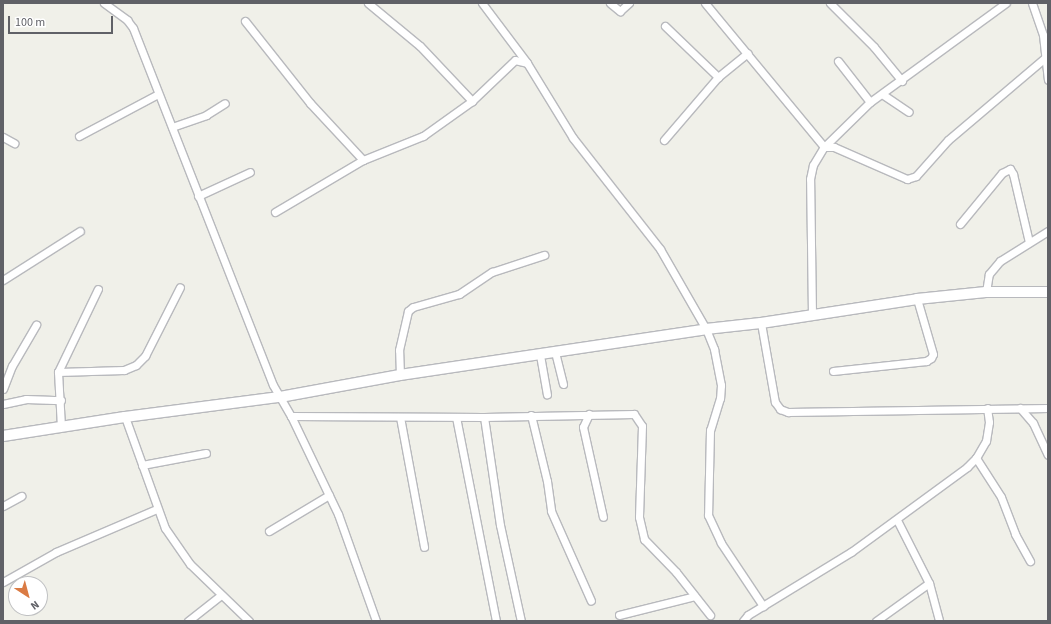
<!DOCTYPE html>
<style>
body{margin:0}
#map{position:relative;width:1051px;height:624px;overflow:hidden;background:#f0f0e9;font-family:"Source Sans 3",sans-serif}
div>[style]{position:absolute}
.roads{filter:drop-shadow(1px 0 #b8b9bd) drop-shadow(-1px 0 #b8b9bd) drop-shadow(0 1px #b8b9bd) drop-shadow(0 -1px #b8b9bd)}
.street>*{height:7px;margin:-3.5px;padding:0 3.5px;transform-origin:3.5px;border-radius:3.5px;background:#fff}
.secondary>*{height:10px;margin:-5px;padding:0 5px;transform-origin:5px;border-radius:5px;background:#fff}
span{translate:-50% -50%;white-space:nowrap;text-align:center;line-height:1.15;-webkit-text-stroke:3.5px #fff;paint-order:stroke}
.frame{position:absolute;inset:0;border:4px solid #606167;pointer-events:none}
.north{position:absolute;left:8px;top:576px;width:40px;height:40px;box-sizing:border-box;background:#fff;border:1px solid #bfc0c2;border-radius:50%;rotate:144deg;font-size:11px;font-weight:700;line-height:16px;text-align:center;color:#606167}
.north::after{content:'';display:block;margin:auto;width:14px;height:18px;background:#da7b44;clip-path:polygon(50% 0,100% 100%,50% 72%,0 100%)}
.scale{position:absolute;left:8px;top:16px;width:105px;height:18px;box-sizing:border-box;border:2px solid #606167;border-top:0;padding-left:5px;font-size:12px;line-height:14px;white-space:nowrap;color:#606167;-webkit-text-stroke:3px #fff;paint-order:stroke}
</style>
<div id="map">
<div class="roads">
<div class="street">
<div style="left:104px;top:3px;width:29px;rotate:36deg"></div>
<div style="left:127px;top:20px;width:10px;rotate:53deg"></div>
<div style="left:133px;top:28px;width:383px;rotate:68.6deg"></div>
<div style="left:273px;top:385px;width:36px;rotate:60deg"></div>
<div style="left:291px;top:416px;width:109px;rotate:64.4deg"></div>
<div style="left:338px;top:514px;width:114px;rotate:70.4deg"></div>
<div style="left:368px;top:3px;width:67px;rotate:39.6deg"></div>
<div style="left:420px;top:46px;width:76px;rotate:46.6deg"></div>
<div style="left:482px;top:3px;width:75px;rotate:53.1deg"></div>
<div style="left:527px;top:63px;width:88px;rotate:58.5deg"></div>
<div style="left:573px;top:138px;width:141px;rotate:51.9deg"></div>
<div style="left:660px;top:249px;width:92px;rotate:60.1deg"></div>
<div style="left:706px;top:329px;width:22px;rotate:68deg"></div>
<div style="left:714px;top:349px;width:37px;rotate:79deg"></div>
<div style="left:721px;top:385px;width:13px;rotate:94deg"></div>
<div style="left:720px;top:398px;width:34px;rotate:107deg"></div>
<div style="left:710px;top:430px;width:85px;rotate:91.3deg"></div>
<div style="left:708px;top:515px;width:31px;rotate:65deg"></div>
<div style="left:721px;top:543px;width:76px;rotate:56.3deg"></div>
<div style="left:610px;top:3px;width:13px;rotate:39deg"></div>
<div style="left:620px;top:11px;width:12px;rotate:-42deg"></div>
<div style="left:705px;top:3px;width:187px;rotate:50.4deg"></div>
<div style="left:824px;top:147px;width:10px"></div>
<div style="left:834px;top:147px;width:80px;rotate:23.7deg"></div>
<div style="left:907px;top:179px;width:9px;rotate:-18deg"></div>
<div style="left:916px;top:176px;width:48px;rotate:-48.4deg"></div>
<div style="left:948px;top:140px;width:128px;rotate:-40.3deg"></div>
<div style="left:830px;top:3px;width:62px;rotate:45deg"></div>
<div style="left:874px;top:47px;width:44px;rotate:50.5deg"></div>
<div style="left:1032px;top:3px;width:34px;rotate:71deg"></div>
<div style="left:1043px;top:35px;width:45px;rotate:83.7deg"></div>
<div style="left:245px;top:21px;width:105px;rotate:51.6deg"></div>
<div style="left:310px;top:103px;width:78px;rotate:47.1deg"></div>
<div style="left:665px;top:26px;width:74px;rotate:43.9deg"></div>
<div style="left:838px;top:61px;width:52px;rotate:52deg"></div>
<div style="left:882px;top:94px;width:32px;rotate:34deg"></div>
<div style="left:172px;top:127px;width:36px;rotate:-19deg"></div>
<div style="left:206px;top:115px;width:22px;rotate:-32deg"></div>
<div style="left:79px;top:136px;width:89px;rotate:-28deg"></div>
<div style="left:3px;top:137px;width:13px;rotate:29deg"></div>
<div style="left:664px;top:140px;width:83px;rotate:-49.4deg"></div>
<div style="left:718px;top:77px;width:38px;rotate:-39deg"></div>
<div style="left:198px;top:196px;width:57px;rotate:-24.8deg"></div>
<div style="left:275px;top:212px;width:102px;rotate:-30.6deg"></div>
<div style="left:363px;top:160px;width:65px;rotate:-21.8deg"></div>
<div style="left:423px;top:136px;width:60px;rotate:-35.5deg"></div>
<div style="left:472px;top:101px;width:59px;rotate:-43.6deg"></div>
<div style="left:515px;top:60px;width:12px;rotate:14deg"></div>
<div style="left:960px;top:224px;width:66px;rotate:-50.5deg"></div>
<div style="left:1002px;top:173px;width:9px;rotate:-27deg"></div>
<div style="left:1010px;top:169px;width:6px;rotate:59deg"></div>
<div style="left:1013px;top:174px;width:70px;rotate:76.8deg"></div>
<div style="left:3px;top:280px;width:91px;rotate:-32.5deg"></div>
<div style="left:986px;top:292px;width:18px;rotate:-81deg"></div>
<div style="left:989px;top:274px;width:17px;rotate:-50deg"></div>
<div style="left:1000px;top:261px;width:57px;rotate:-32deg"></div>
<div style="left:812px;top:315px;width:136px;rotate:-90.8deg"></div>
<div style="left:810px;top:179px;width:14px;rotate:-78deg"></div>
<div style="left:813px;top:165px;width:21px;rotate:-59deg"></div>
<div style="left:824px;top:147px;width:64px;rotate:-44.4deg"></div>
<div style="left:870px;top:102px;width:168px;rotate:-36.1deg"></div>
<div style="left:761px;top:323px;width:80px;rotate:80deg"></div>
<div style="left:775px;top:402px;width:9px;rotate:54deg"></div>
<div style="left:780px;top:409px;width:9px;rotate:21deg"></div>
<div style="left:788px;top:412px;width:260px;rotate:-0.9deg"></div>
<div style="left:555px;top:352px;width:33px;rotate:76deg"></div>
<div style="left:540px;top:355px;width:40px;rotate:80deg"></div>
<div style="left:833px;top:371px;width:94px;rotate:-6.1deg"></div>
<div style="left:926px;top:361px;width:6px;rotate:-31deg"></div>
<div style="left:931px;top:358px;width:4px;rotate:-63deg"></div>
<div style="left:933px;top:354px;width:57px;rotate:-106.2deg"></div>
<div style="left:58px;top:372px;width:66px;rotate:-1.7deg"></div>
<div style="left:124px;top:370px;width:13px;rotate:-23deg"></div>
<div style="left:136px;top:365px;width:13px;rotate:-45deg"></div>
<div style="left:145px;top:356px;width:77px;rotate:-63.1deg"></div>
<div style="left:400px;top:375px;width:25px;rotate:-92deg"></div>
<div style="left:399px;top:350px;width:40px;rotate:-77deg"></div>
<div style="left:408px;top:311px;width:6px;rotate:-39deg"></div>
<div style="left:413px;top:307px;width:48px;rotate:-15.8deg"></div>
<div style="left:459px;top:294px;width:40px;rotate:-34deg"></div>
<div style="left:492px;top:272px;width:55px;rotate:-18.1deg"></div>
<div style="left:3px;top:389px;width:25px;rotate:-69deg"></div>
<div style="left:12px;top:366px;width:48px;rotate:-59.7deg"></div>
<div style="left:3px;top:404px;width:24px;rotate:-12deg"></div>
<div style="left:26px;top:399px;width:35px;rotate:2deg"></div>
<div style="left:1020px;top:408px;width:20px;rotate:49deg"></div>
<div style="left:1033px;top:423px;width:35px;rotate:65deg"></div>
<div style="left:589px;top:414px;width:14px;rotate:115deg"></div>
<div style="left:583px;top:427px;width:92px;rotate:77.5deg"></div>
<div style="left:531px;top:415px;width:68px;rotate:76.4deg"></div>
<div style="left:547px;top:481px;width:30px;rotate:82deg"></div>
<div style="left:551px;top:511px;width:98px;rotate:66deg"></div>
<div style="left:291px;top:416px;width:193px;rotate:0.3deg"></div>
<div style="left:484px;top:417px;width:150px;rotate:-1.1deg"></div>
<div style="left:634px;top:414px;width:14px;rotate:56deg"></div>
<div style="left:642px;top:426px;width:91px;rotate:91.9deg"></div>
<div style="left:639px;top:517px;width:23px;rotate:77deg"></div>
<div style="left:644px;top:539px;width:46px;rotate:45.9deg"></div>
<div style="left:676px;top:572px;width:55px;rotate:51.7deg"></div>
<div style="left:125px;top:417px;width:118px;rotate:70.2deg"></div>
<div style="left:165px;top:528px;width:44px;rotate:55.2deg"></div>
<div style="left:190px;top:564px;width:82px;rotate:44deg"></div>
<div style="left:400px;top:417px;width:132px;rotate:79.5deg"></div>
<div style="left:456px;top:417px;width:208px;rotate:78.9deg"></div>
<div style="left:484px;top:417px;width:109px;rotate:81.6deg"></div>
<div style="left:500px;top:525px;width:98px;rotate:77.7deg"></div>
<div style="left:61px;top:427px;width:55px;rotate:-93.1deg"></div>
<div style="left:58px;top:372px;width:92px;rotate:-64.3deg"></div>
<div style="left:976px;top:458px;width:46px;rotate:57.3deg"></div>
<div style="left:1001px;top:497px;width:40px;rotate:69deg"></div>
<div style="left:1015px;top:534px;width:31px;rotate:61deg"></div>
<div style="left:142px;top:465px;width:65px;rotate:-10.6deg"></div>
<div style="left:3px;top:506px;width:21px;rotate:-29deg"></div>
<div style="left:897px;top:520px;width:71px;rotate:63.1deg"></div>
<div style="left:929px;top:583px;width:39px;rotate:75deg"></div>
<div style="left:269px;top:531px;width:70px;rotate:-31deg"></div>
<div style="left:3px;top:582px;width:61px;rotate:-29.5deg"></div>
<div style="left:56px;top:552px;width:110px;rotate:-23.1deg"></div>
<div style="left:619px;top:615px;width:78px;rotate:-14deg"></div>
<div style="left:188px;top:621px;width:42px;rotate:-38.2deg"></div>
<div style="left:743px;top:621px;width:8px;rotate:-50deg"></div>
<div style="left:748px;top:615px;width:121px;rotate:-31.5deg"></div>
<div style="left:851px;top:552px;width:144px;rotate:-36.2deg"></div>
<div style="left:967px;top:467px;width:13px;rotate:-45deg"></div>
<div style="left:976px;top:458px;width:20px;rotate:-60deg"></div>
<div style="left:986px;top:441px;width:19px;rotate:-81deg"></div>
<div style="left:989px;top:422px;width:14px;rotate:-98deg"></div>
<div style="left:876px;top:621px;width:65px;rotate:-35.6deg"></div>
</div>
<div class="secondary">
<div style="left:3px;top:436px;width:123px;rotate:-8.9deg"></div>
<div style="left:125px;top:417px;width:156px;rotate:-7.4deg"></div>
<div style="left:280px;top:397px;width:122px;rotate:-10.4deg"></div>
<div style="left:400px;top:375px;width:309px;rotate:-8.5deg"></div>
<div style="left:706px;top:329px;width:55px;rotate:-6.2deg"></div>
<div style="left:761px;top:323px;width:158px;rotate:-8.7deg"></div>
<div style="left:917px;top:299px;width:69px;rotate:-5.8deg"></div>
<div style="left:986px;top:292px;width:62px"></div>
</div>
</div>
<div class="frame"></div>
<div class="north">N</div>
<div class="scale">100 m</div>
</div>
